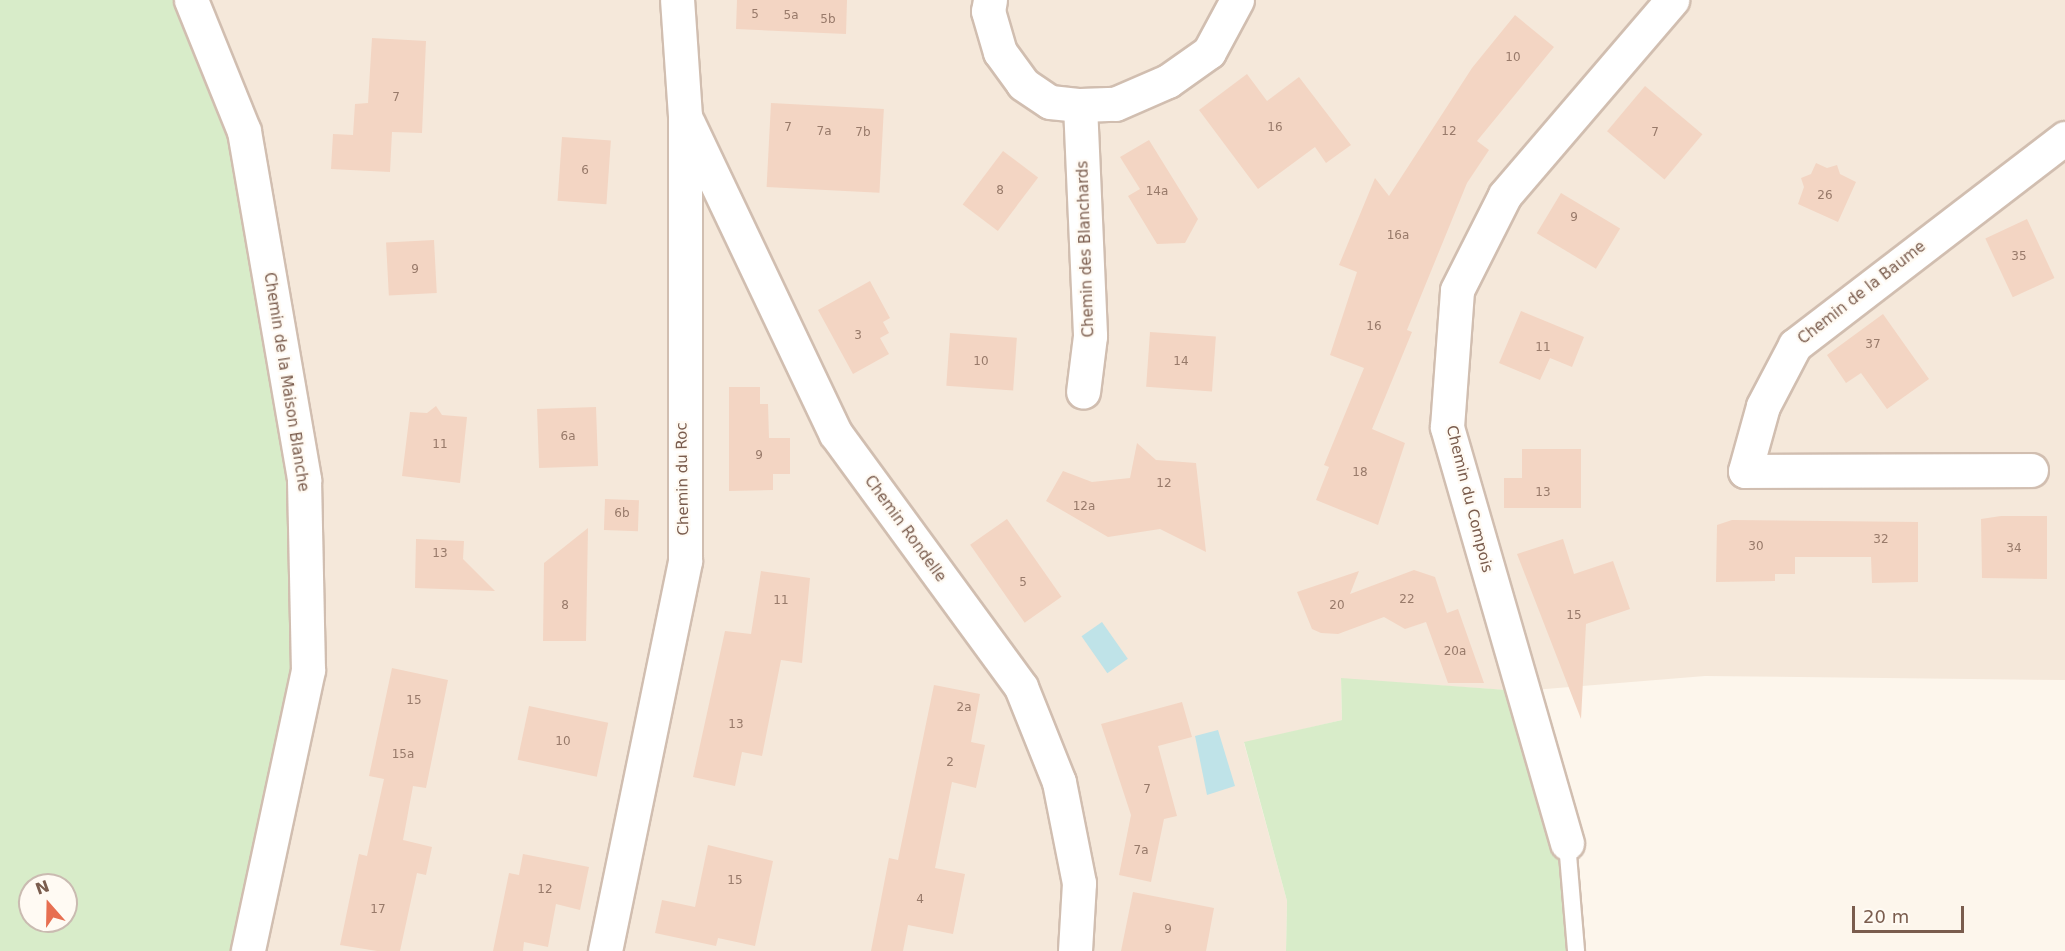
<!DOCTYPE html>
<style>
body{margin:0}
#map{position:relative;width:2065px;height:951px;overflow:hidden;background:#fdf6ec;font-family:"DejaVu Sans",sans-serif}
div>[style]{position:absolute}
.residential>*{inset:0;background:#f5e8da}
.green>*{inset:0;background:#d8ecc9}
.water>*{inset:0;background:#bfe3e8;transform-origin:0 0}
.building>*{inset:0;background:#f3d5c3;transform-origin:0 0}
.roads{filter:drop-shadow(2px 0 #d1beb0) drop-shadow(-2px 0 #d1beb0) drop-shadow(0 2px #d1beb0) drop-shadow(0 -2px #d1beb0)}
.lane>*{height:16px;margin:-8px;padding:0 8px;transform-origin:8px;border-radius:8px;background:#fff}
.street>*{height:33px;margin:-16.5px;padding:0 16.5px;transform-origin:16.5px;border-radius:16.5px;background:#fff}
span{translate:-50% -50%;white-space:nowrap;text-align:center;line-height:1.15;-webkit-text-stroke:4.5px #fffaf3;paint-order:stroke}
.number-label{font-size:12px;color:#987a6a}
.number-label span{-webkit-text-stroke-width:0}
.street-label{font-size:15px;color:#7a5c4d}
.north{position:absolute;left:18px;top:873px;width:60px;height:60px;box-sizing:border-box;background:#fffaf3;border:2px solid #cabbb1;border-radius:50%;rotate:340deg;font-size:16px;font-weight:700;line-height:24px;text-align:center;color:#7a5c4d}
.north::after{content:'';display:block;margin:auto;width:21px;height:27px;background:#e76f51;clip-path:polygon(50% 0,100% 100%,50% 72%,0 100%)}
.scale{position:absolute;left:1852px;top:906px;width:112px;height:27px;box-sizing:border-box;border:3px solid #7a5c4d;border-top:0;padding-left:8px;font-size:18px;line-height:21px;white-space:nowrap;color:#7a5c4d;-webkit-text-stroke:4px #fffaf3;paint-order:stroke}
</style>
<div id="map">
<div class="residential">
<div style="clip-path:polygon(191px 0,2065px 0,2065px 680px,1705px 676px,1521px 691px,1341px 679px,1342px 720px,1244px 743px,1287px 901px,1286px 951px,248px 951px)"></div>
</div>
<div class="green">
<div style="clip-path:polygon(evenodd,0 0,191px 0,244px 131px,304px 480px,308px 670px,248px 951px,0 951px,0 0,30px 885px,66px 885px,66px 921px,30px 921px,30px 885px)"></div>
<div style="clip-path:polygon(1341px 678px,1521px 691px,1563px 832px,1576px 951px,1286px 951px,1287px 901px,1244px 742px,1342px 720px)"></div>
</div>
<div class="water">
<div style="left:1102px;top:622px;width:45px;height:25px;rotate:55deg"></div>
<div style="clip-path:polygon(1218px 730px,1235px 786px,1207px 795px,1195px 736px)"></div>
</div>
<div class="building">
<div style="clip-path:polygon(737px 0,847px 0,846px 34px,736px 29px)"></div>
<div style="clip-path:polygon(1515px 15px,1554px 47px,1477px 141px,1489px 150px,1467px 183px,1407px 330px,1412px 332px,1372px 429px,1405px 443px,1378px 525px,1316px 500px,1329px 467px,1324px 465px,1364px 368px,1330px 355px,1357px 272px,1339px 265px,1375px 178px,1389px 196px,1472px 68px)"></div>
<div style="clip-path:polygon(372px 38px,426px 41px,422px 133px,392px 132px,390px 172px,331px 169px,333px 134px,353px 135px,355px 104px,368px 103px)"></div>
<div style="clip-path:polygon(1247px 74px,1267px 101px,1299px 77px,1351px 145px,1326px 163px,1315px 147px,1258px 189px,1199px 110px)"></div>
<div style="left:1645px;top:86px;width:75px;height:59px;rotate:40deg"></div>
<div style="left:771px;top:103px;width:113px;height:84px;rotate:3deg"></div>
<div style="left:562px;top:137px;width:49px;height:64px;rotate:4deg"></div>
<div style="clip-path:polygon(1149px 140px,1198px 219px,1185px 243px,1157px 244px,1128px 196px,1140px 189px,1120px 157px)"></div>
<div style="left:1003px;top:151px;width:44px;height:67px;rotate:37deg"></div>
<div style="clip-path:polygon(1816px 163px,1827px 168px,1837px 165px,1840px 174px,1856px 182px,1838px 222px,1798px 204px,1804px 187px,1801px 178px,1811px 174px)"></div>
<div style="left:1561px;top:193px;width:69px;height:47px;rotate:31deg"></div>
<div style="left:2027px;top:219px;width:65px;height:46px;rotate:65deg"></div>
<div style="left:434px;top:240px;width:53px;height:48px;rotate:87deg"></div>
<div style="clip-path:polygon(870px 281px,890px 318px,883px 322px,889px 333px,880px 338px,889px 354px,853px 374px,818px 310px)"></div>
<div style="clip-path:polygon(1521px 311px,1584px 337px,1572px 367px,1550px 358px,1540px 380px,1499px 363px)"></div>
<div style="clip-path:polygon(1883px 314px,1929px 379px,1887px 409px,1861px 373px,1846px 383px,1827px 355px)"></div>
<div style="left:1150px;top:332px;width:66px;height:55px;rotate:4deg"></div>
<div style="left:950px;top:333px;width:67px;height:53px;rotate:4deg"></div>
<div style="clip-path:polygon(729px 387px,760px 387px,760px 404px,768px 404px,769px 438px,790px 438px,790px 474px,773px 474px,773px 490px,729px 491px)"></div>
<div style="clip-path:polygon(436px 406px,442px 415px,467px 417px,460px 483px,402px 476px,410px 412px,427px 413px)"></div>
<div style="left:596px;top:407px;width:59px;height:59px;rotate:88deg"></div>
<div style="clip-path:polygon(1137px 443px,1156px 460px,1196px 463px,1206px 552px,1160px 529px,1108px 537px,1046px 501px,1063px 471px,1092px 482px,1130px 478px)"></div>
<div style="clip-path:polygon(1522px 449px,1581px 449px,1581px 508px,1504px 508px,1504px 478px,1522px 478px)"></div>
<div style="left:605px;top:499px;width:34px;height:31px;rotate:2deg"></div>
<div style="clip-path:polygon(2001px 516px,2047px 516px,2047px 579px,1982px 578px,1981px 519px)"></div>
<div style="left:1007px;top:519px;width:95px;height:45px;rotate:55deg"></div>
<div style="clip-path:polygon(1732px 520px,1918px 522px,1918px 582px,1872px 583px,1871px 557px,1795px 557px,1795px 574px,1775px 574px,1775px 581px,1716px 582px,1717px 525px)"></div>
<div style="clip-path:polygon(588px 528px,586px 641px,543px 641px,544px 563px)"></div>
<div style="clip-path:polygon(416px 539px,464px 541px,463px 559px,495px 591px,415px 588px)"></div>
<div style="clip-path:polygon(1563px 539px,1574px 574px,1613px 561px,1630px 609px,1586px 624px,1581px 719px,1517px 554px)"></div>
<div style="clip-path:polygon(1414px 570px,1435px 577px,1447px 613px,1458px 609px,1484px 683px,1448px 683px,1426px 622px,1405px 629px,1384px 617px,1338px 634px,1321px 633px,1312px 629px,1297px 592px,1359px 571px,1350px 594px)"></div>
<div style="clip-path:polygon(761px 571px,810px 578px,802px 663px,781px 660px,762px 756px,742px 752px,735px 786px,693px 777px,725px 631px,751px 634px)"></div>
<div style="clip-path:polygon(392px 668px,448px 680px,426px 788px,413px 786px,403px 840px,432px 847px,426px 875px,417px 873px,400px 951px,377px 951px,340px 945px,359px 854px,367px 856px,384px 779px,369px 776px)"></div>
<div style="clip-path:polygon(934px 685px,980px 694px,971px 742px,985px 745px,976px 788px,952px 782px,935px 868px,965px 874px,953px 934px,908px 925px,903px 951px,871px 951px,889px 858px,898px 860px)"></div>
<div style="clip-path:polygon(1182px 702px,1192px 737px,1158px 746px,1177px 816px,1164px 819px,1151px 882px,1119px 875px,1131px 815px,1101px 724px)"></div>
<div style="left:529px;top:706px;width:81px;height:55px;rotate:12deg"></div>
<div style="clip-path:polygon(708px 845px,773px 861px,755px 946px,718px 938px,716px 946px,655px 933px,662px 900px,695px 907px)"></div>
<div style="clip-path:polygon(523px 854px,589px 867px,580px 910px,556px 904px,548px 947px,524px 942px,523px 951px,493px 951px,509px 873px,519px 875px)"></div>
<div style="clip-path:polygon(1133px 892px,1214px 908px,1206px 951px,1121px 951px)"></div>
</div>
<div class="roads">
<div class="lane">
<div style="left:1567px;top:843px;width:108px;rotate:85.2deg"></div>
</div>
<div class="street">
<div style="left:191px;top:0;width:141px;rotate:68deg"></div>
<div style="left:244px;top:131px;width:354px;rotate:80.2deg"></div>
<div style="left:304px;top:480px;width:190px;rotate:88.8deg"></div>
<div style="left:308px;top:670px;width:287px;rotate:102.1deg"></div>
<div style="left:990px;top:0;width:11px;rotate:100deg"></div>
<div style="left:988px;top:11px;width:43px;rotate:73.7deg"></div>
<div style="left:1000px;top:52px;width:39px;rotate:54deg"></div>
<div style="left:1023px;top:84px;width:32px;rotate:34deg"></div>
<div style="left:1050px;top:102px;width:30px;rotate:6deg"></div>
<div style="left:1080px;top:105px;width:35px;rotate:-2deg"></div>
<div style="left:1115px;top:104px;width:58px;rotate:-23.5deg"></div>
<div style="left:1168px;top:81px;width:50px;rotate:-35.3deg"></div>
<div style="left:1209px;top:52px;width:59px;rotate:-61.7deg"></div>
<div style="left:1080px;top:105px;width:231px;rotate:87.5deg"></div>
<div style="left:1090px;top:336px;width:56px;rotate:97.1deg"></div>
<div style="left:688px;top:123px;width:344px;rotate:64.6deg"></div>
<div style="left:836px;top:434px;width:313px;rotate:53.8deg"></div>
<div style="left:1021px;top:687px;width:102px;rotate:68.2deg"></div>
<div style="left:1059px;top:782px;width:103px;rotate:78.8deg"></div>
<div style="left:1079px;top:883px;width:68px;rotate:93.4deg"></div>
<div style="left:2031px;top:470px;width:286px;rotate:179.8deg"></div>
<div style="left:1745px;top:471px;width:67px;rotate:-74.5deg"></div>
<div style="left:1763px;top:406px;width:69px;rotate:-62.3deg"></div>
<div style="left:1795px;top:345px;width:340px;rotate:-37.5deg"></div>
<div style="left:1567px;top:843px;width:433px;rotate:-106.1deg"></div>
<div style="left:1447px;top:427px;width:137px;rotate:-85.8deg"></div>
<div style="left:1457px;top:290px;width:106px;rotate:-63.2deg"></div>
<div style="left:1505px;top:195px;width:257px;rotate:-49.4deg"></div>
<div style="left:605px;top:951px;width:398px;rotate:-78.4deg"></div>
<div style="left:685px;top:561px;width:445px;rotate:-90deg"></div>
<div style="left:685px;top:116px;width:116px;rotate:-93.9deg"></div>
</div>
</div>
<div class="number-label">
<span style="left:755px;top:15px">5</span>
<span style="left:791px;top:16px">5a</span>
<span style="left:828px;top:20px">5b</span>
<span style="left:1513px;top:58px">10</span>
<span style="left:396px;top:98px">7</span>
<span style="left:788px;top:128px">7</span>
<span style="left:1275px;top:128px">16</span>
<span style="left:824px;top:132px">7a</span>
<span style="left:1449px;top:132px">12</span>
<span style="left:863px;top:133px">7b</span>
<span style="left:1655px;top:133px">7</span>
<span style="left:585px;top:171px">6</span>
<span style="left:1000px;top:191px">8</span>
<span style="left:1157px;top:192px">14a</span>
<span style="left:1825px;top:196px">26</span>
<span style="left:1574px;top:218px">9</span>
<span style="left:1398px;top:236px">16a</span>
<span style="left:2019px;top:257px">35</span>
<span style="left:415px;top:270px">9</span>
<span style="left:1374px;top:327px">16</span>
<span style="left:858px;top:336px">3</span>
<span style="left:1873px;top:345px">37</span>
<span style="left:1543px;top:348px">11</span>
<span style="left:981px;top:362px">10</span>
<span style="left:1181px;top:362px">14</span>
<span style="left:568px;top:437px">6a</span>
<span style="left:440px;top:445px">11</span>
<span style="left:759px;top:456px">9</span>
<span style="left:1360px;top:473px">18</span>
<span style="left:1164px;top:484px">12</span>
<span style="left:1543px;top:493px">13</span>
<span style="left:1084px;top:507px">12a</span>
<span style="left:622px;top:514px">6b</span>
<span style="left:1881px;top:540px">32</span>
<span style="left:1756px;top:547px">30</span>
<span style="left:2014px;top:549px">34</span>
<span style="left:440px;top:554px">13</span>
<span style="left:1023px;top:583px">5</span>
<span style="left:1407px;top:600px">22</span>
<span style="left:781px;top:601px">11</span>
<span style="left:565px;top:606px">8</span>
<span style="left:1337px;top:606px">20</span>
<span style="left:1574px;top:616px">15</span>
<span style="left:1455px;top:652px">20a</span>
<span style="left:414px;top:701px">15</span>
<span style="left:964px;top:708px">2a</span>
<span style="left:736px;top:725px">13</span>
<span style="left:563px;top:742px">10</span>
<span style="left:403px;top:755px">15a</span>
<span style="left:950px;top:763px">2</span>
<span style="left:1147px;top:790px">7</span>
<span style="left:1141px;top:851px">7a</span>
<span style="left:735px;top:881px">15</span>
<span style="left:545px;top:890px">12</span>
<span style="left:920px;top:900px">4</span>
<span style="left:378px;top:910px">17</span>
<span style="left:1168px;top:930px">9</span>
</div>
<div class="street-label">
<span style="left:1086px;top:249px;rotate:-92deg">Chemin des Blanchards</span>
<span style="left:1862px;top:293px;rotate:-38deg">Chemin de la Baume</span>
<span style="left:286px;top:382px;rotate:81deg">Chemin de la Maison Blanche</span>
<span style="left:683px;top:479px;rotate:-91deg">Chemin du Roc</span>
<span style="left:1469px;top:499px;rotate:76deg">Chemin du Compois</span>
<span style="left:905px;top:529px;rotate:54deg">Chemin Rondelle</span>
</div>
<div class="north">N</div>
<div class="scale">20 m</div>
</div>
